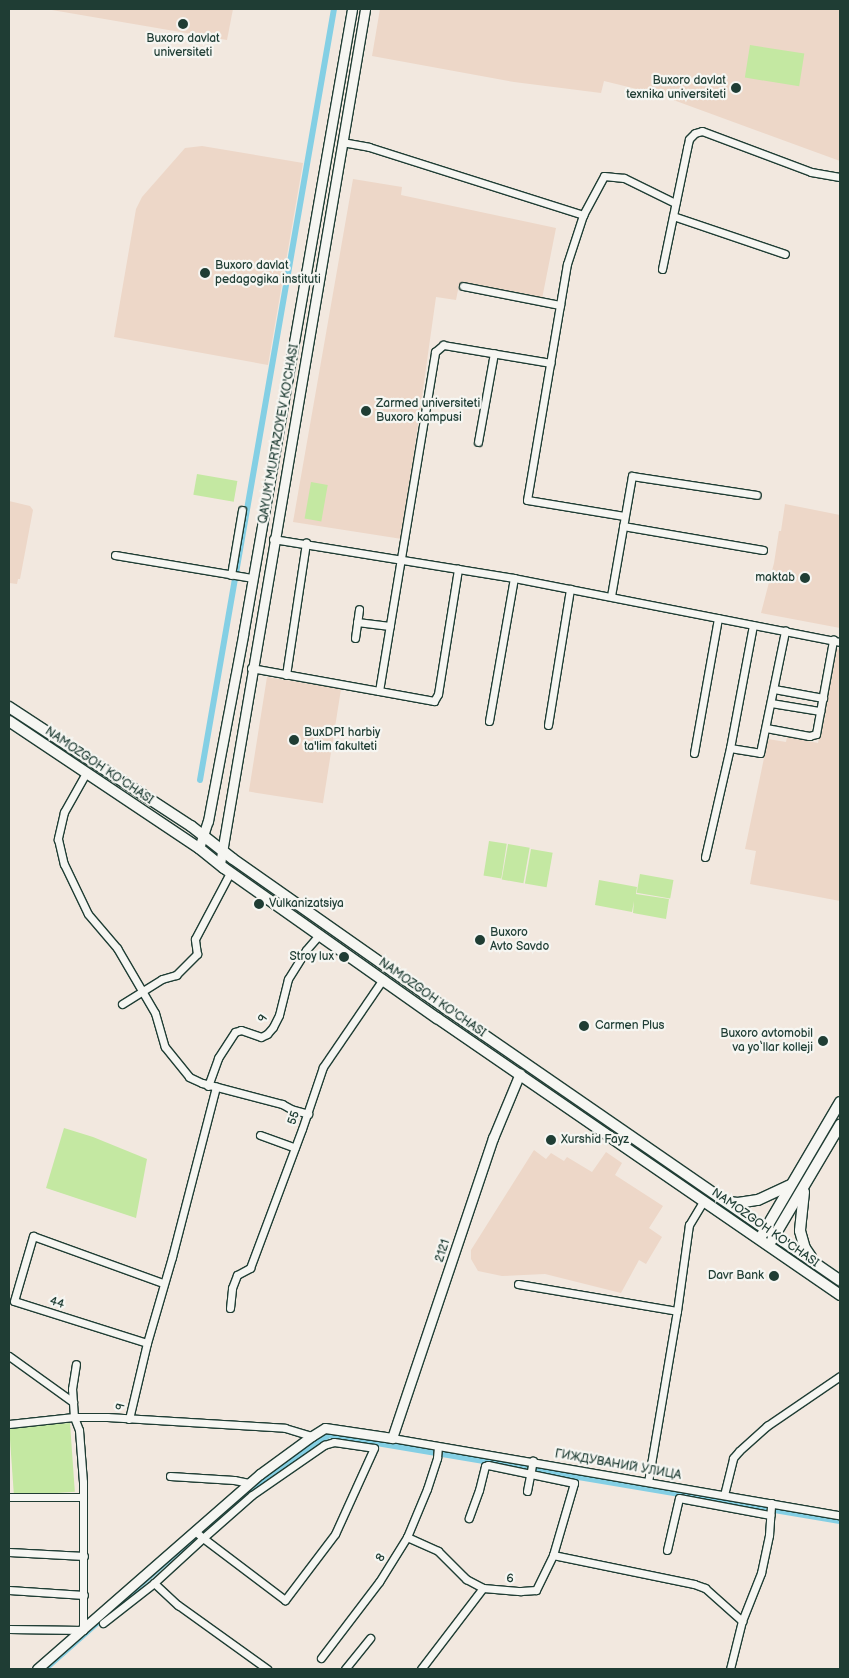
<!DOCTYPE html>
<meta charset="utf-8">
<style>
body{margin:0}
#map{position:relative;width:849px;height:1678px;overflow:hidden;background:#f2e8df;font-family:"Balsamiq Sans",sans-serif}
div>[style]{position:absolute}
.built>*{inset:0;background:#edd7c8;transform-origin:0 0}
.green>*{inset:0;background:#c4e8a2;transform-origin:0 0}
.canal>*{height:6px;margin:-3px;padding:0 3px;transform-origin:3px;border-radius:3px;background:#84cfe4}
.roads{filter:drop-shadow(1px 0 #1f3d34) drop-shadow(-1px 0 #1f3d34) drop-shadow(0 1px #1f3d34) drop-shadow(0 -1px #1f3d34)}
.minor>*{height:7px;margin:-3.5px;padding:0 3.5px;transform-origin:3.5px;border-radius:3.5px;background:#f6f6f2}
.tertiary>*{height:9px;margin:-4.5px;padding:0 4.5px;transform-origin:4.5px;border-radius:4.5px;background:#f6f6f2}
.secondary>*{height:10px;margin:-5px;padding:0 5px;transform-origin:5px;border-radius:5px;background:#f6f6f2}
.dots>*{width:14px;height:14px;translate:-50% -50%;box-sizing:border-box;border:2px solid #f6f6f2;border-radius:50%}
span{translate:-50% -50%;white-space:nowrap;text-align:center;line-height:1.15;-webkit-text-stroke:4.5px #f6f6f2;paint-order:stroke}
.poi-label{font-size:12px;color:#1f3d34}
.right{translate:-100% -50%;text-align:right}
.left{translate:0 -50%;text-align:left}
.street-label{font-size:12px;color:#1f3d34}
.frame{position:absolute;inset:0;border:10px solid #1f3d34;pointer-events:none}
</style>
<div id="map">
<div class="built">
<div style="clip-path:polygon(46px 9px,233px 9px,227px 40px)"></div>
<div style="clip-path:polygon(380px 9px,840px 9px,840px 161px,657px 94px,604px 81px,601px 93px,514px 82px,372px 56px)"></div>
<div style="clip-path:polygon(202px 146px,303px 163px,268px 365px,114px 337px,136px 209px,142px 197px,185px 148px)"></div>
<div style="clip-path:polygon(353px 179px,402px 187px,401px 195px,556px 228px,542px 299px,459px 285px,456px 300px,436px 297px,402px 539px,293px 522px)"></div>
<div style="clip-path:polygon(9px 501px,30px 506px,33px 510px,20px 579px,18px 579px,17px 584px,9px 583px)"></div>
<div style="clip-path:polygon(785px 504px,840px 515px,840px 628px,761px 613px,774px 563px,779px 531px,781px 531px)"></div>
<div style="clip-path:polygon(836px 649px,840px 650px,840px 901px,750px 884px,756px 851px,745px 849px,768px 739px,786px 742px,787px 737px,818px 743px)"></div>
<div style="left:267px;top:677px;width:75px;height:116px;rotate:9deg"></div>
<div style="clip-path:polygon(534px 1150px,546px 1159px,551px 1153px,564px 1161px,567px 1157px,592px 1172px,606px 1152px,622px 1163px,615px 1175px,663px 1206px,649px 1228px,662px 1237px,646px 1264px,639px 1260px,621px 1293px,545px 1274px,502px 1276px,478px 1271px,471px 1259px,471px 1250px)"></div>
</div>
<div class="green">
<div style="left:750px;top:45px;width:55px;height:33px;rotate:9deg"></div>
<div style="left:197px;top:474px;width:41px;height:21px;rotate:10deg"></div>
<div style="left:311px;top:482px;width:17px;height:37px;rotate:10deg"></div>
<div style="left:489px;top:841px;width:18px;height:35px;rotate:9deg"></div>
<div style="left:508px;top:844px;width:22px;height:36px;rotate:10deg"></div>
<div style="left:531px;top:849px;width:22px;height:35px;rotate:10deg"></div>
<div style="left:640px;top:874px;width:34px;height:19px;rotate:10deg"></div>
<div style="clip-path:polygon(599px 880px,637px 887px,636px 894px,669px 899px,666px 919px,633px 913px,634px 901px,632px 912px,595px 905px)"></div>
<div style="clip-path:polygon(64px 1128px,93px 1137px,147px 1159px,136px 1218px,46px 1188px)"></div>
<div style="left:70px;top:1423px;width:69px;height:61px;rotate:86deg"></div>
</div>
<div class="canal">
<div style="left:200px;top:780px;width:783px;rotate:-80.14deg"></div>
<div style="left:209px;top:1524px;width:71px;rotate:-39.3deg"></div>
<div style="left:264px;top:1479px;width:78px;rotate:-34.1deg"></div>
<div style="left:329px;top:1435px;width:518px;rotate:9.55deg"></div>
<div style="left:45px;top:1669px;width:208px;rotate:-41.5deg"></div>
</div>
<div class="roads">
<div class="minor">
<div style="left:342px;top:142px;width:27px;rotate:10deg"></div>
<div style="left:369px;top:147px;width:225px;rotate:17.6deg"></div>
<div style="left:673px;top:216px;width:118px;rotate:18.7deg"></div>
<div style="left:662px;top:269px;width:124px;rotate:-78.3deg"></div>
<div style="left:687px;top:148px;width:9px;rotate:-77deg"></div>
<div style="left:689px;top:139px;width:8px;rotate:-45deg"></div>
<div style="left:695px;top:133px;width:7px;rotate:-16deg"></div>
<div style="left:702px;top:131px;width:116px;rotate:20.6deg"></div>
<div style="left:811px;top:172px;width:29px;rotate:10deg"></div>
<div style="left:463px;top:286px;width:99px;rotate:11.1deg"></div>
<div style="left:478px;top:442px;width:90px;rotate:-79.8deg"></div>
<div style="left:624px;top:516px;width:98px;rotate:-170.6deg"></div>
<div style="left:527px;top:500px;width:239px;rotate:-80.4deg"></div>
<div style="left:567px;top:264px;width:52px;rotate:-71.9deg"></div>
<div style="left:583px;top:215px;width:44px;rotate:-61.7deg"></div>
<div style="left:604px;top:176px;width:20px;rotate:6deg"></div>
<div style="left:624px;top:178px;width:57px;rotate:26.1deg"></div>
<div style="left:623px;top:526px;width:142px;rotate:9.7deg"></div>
<div style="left:273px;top:539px;width:244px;rotate:9.2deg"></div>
<div style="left:514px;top:578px;width:332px;rotate:11.1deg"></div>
<div style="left:115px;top:555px;width:140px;rotate:9.5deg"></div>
<div style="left:231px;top:575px;width:66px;rotate:-80.4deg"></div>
<div style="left:611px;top:596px;width:122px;rotate:-80.1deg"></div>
<div style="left:632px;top:476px;width:126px;rotate:8.6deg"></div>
<div style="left:357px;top:622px;width:33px;rotate:7deg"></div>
<div style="left:355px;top:638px;width:29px;rotate:-82deg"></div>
<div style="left:251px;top:668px;width:130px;rotate:10.2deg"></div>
<div style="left:379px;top:691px;width:344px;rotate:-80.6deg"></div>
<div style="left:435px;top:352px;width:11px;rotate:-41deg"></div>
<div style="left:443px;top:345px;width:109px;rotate:9.5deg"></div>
<div style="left:286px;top:675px;width:134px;rotate:-81.4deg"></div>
<div style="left:774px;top:689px;width:50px;rotate:10.4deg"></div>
<div style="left:379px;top:691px;width:56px;rotate:10.3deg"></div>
<div style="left:434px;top:701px;width:8px;rotate:-60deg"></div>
<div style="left:438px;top:694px;width:127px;rotate:-80.9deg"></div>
<div style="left:771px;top:703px;width:50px;rotate:9.3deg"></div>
<div style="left:489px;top:721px;width:145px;rotate:-80.1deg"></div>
<div style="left:548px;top:725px;width:138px;rotate:-80.8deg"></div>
<div style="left:766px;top:728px;width:44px;rotate:10.5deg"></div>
<div style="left:809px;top:736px;width:7px;rotate:-16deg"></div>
<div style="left:816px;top:734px;width:96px;rotate:-79.7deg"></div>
<div style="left:730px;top:748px;width:30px;rotate:9deg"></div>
<div style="left:760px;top:753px;width:125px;rotate:-78.4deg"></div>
<div style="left:694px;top:753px;width:137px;rotate:-79.9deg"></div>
<div style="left:86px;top:773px;width:45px;rotate:119.4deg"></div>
<div style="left:64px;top:812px;width:28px;rotate:103deg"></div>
<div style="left:58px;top:839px;width:26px;rotate:77deg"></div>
<div style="left:64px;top:864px;width:55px;rotate:64.4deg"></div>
<div style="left:88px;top:914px;width:45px;rotate:49.5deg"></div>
<div style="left:117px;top:948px;width:75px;rotate:59.7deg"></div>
<div style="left:155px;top:1013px;width:35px;rotate:74deg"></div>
<div style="left:165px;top:1047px;width:38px;rotate:51deg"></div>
<div style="left:189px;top:1077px;width:14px;rotate:25deg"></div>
<div style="left:202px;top:1083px;width:83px;rotate:14.7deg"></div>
<div style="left:282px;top:1104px;width:10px;rotate:29deg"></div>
<div style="left:291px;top:1109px;width:18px;rotate:16deg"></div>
<div style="left:705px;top:857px;width:112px;rotate:-77.1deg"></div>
<div style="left:730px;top:748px;width:125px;rotate:-79.4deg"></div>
<div style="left:122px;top:1004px;width:47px;rotate:-32deg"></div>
<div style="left:162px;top:979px;width:15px;rotate:-16deg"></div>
<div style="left:176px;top:975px;width:30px;rotate:-45deg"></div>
<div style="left:197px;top:954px;width:15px;rotate:-98deg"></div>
<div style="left:195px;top:939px;width:75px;rotate:-62.1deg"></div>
<div style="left:208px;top:1086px;width:30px;rotate:-70deg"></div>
<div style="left:218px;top:1058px;width:31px;rotate:-57deg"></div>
<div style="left:235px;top:1032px;width:6px;rotate:-18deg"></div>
<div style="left:241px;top:1030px;width:21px;rotate:19deg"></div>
<div style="left:261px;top:1037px;width:7px;rotate:-27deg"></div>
<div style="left:267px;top:1034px;width:9px;rotate:-49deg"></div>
<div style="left:273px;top:1027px;width:13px;rotate:-63deg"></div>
<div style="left:279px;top:1015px;width:37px;rotate:-76deg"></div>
<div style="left:288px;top:979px;width:34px;rotate:-58deg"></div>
<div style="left:306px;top:950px;width:21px;rotate:-49deg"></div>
<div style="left:260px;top:1135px;width:37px;rotate:20deg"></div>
<div style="left:518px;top:1284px;width:161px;rotate:9.6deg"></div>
<div style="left:230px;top:1308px;width:20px;rotate:-84deg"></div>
<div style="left:232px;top:1288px;width:14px;rotate:-69deg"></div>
<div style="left:237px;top:1275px;width:15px;rotate:-28deg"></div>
<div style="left:250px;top:1268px;width:148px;rotate:-69.5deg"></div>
<div style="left:302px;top:1129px;width:65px;rotate:-71.3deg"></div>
<div style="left:323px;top:1067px;width:107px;rotate:-55.7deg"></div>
<div style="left:147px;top:1343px;width:139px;rotate:-162.5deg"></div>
<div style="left:14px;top:1301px;width:68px;rotate:-73.7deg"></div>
<div style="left:33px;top:1236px;width:138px;rotate:19.9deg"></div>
<div style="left:9px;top:1356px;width:79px;rotate:35.7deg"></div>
<div style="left:129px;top:1419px;width:78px;rotate:-76.7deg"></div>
<div style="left:147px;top:1343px;width:90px;rotate:-73.8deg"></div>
<div style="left:172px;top:1257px;width:176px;rotate:-75.5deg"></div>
<div style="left:9px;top:1424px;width:65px;rotate:-6.1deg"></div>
<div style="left:74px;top:1417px;width:33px"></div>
<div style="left:107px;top:1417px;width:178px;rotate:3.5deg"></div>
<div style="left:285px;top:1428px;width:28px;rotate:17deg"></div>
<div style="left:392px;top:1438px;width:455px;rotate:9.8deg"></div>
<div style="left:334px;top:1442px;width:40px;rotate:8.5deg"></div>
<div style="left:374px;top:1448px;width:94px;rotate:114.4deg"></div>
<div style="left:335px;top:1534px;width:83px;rotate:127.1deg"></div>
<div style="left:285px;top:1600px;width:103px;rotate:-142.9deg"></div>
<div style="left:203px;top:1538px;width:65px;rotate:-41.3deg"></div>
<div style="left:252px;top:1495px;width:88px;rotate:-34.8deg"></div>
<div style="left:324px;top:1445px;width:10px;rotate:-17deg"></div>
<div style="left:170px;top:1476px;width:64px;rotate:3.6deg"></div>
<div style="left:234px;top:1480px;width:15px;rotate:11deg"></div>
<div style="left:648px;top:1482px;width:173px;rotate:-80.4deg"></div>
<div style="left:677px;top:1311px;width:87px;rotate:-82.1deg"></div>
<div style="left:689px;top:1225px;width:29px;rotate:-59deg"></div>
<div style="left:527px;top:1491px;width:31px;rotate:-79deg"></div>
<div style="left:724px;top:1495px;width:38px;rotate:-76deg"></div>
<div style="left:733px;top:1458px;width:9px;rotate:-49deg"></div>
<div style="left:739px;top:1451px;width:38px;rotate:-42deg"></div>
<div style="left:767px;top:1426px;width:88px;rotate:-34.4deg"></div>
<div style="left:9px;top:1497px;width:74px"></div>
<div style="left:407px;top:1537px;width:34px;rotate:24deg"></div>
<div style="left:438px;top:1551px;width:40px;rotate:45deg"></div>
<div style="left:466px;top:1579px;width:19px;rotate:28deg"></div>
<div style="left:667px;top:1550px;width:53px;rotate:-77deg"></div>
<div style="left:679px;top:1498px;width:93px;rotate:10.6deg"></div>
<div style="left:9px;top:1552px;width:75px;rotate:3.1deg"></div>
<div style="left:553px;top:1555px;width:144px;rotate:11.6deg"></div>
<div style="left:694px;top:1584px;width:12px;rotate:20deg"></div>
<div style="left:705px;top:1588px;width:50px;rotate:41.7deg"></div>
<div style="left:154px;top:1583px;width:33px;rotate:43deg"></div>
<div style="left:178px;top:1605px;width:110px;rotate:35.7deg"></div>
<div style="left:9px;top:1590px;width:75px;rotate:3.8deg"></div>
<div style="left:103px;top:1623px;width:65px;rotate:-38.1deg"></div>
<div style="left:154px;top:1583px;width:67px;rotate:-42.6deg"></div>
<div style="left:203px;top:1538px;width:11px;rotate:-139deg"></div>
<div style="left:9px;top:1629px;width:74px;rotate:0.8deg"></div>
<div style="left:83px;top:1630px;width:148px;rotate:-90deg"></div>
<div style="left:83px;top:1482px;width:52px;rotate:-94.4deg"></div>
<div style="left:79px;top:1430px;width:14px;rotate:-111deg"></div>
<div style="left:74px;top:1417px;width:28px;rotate:-94deg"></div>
<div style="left:72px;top:1389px;width:25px;rotate:-81deg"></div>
<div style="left:321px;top:1658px;width:96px;rotate:-52.7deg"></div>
<div style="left:379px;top:1582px;width:53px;rotate:-58.1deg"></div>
<div style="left:407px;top:1537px;width:52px;rotate:-67.4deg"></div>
<div style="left:427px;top:1489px;width:33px;rotate:-72deg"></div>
<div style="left:437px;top:1458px;width:11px;rotate:-85deg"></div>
<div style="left:345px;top:1669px;width:40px;rotate:-51deg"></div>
<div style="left:421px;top:1669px;width:102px;rotate:-52.6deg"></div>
<div style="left:483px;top:1588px;width:38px;rotate:5deg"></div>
<div style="left:521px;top:1591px;width:15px;rotate:-4deg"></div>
<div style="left:536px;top:1590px;width:39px;rotate:-64deg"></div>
<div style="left:553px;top:1555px;width:75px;rotate:-73.7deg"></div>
<div style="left:574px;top:1483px;width:88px;rotate:-168.2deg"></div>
<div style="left:488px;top:1465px;width:3px;rotate:162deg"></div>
<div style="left:485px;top:1466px;width:25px;rotate:104deg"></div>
<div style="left:479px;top:1490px;width:30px;rotate:110deg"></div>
<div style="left:730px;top:1669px;width:49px;rotate:-76deg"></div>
<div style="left:742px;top:1621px;width:52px;rotate:-68.4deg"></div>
<div style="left:761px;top:1573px;width:39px;rotate:-78deg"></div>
<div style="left:769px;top:1535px;width:32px;rotate:-86deg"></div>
</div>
<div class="tertiary">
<div style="left:199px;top:848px;width:28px;rotate:-72deg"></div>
<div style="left:208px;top:821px;width:189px;rotate:-79.3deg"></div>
<div style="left:243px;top:635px;width:635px;rotate:-80.12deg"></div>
<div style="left:220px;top:864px;width:867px;rotate:-80.37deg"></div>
<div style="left:37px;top:1669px;width:296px;rotate:-41.2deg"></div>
<div style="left:260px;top:1474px;width:64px;rotate:-36.2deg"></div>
<div style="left:312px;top:1436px;width:15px;rotate:-32deg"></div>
<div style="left:325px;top:1428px;width:68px;rotate:8.5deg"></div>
<div style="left:392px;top:1438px;width:317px;rotate:-71.4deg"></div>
<div style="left:493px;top:1138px;width:70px;rotate:-67.4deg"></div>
</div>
<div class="secondary">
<div style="left:9px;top:707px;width:217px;rotate:33.2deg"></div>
<div style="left:191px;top:826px;width:53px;rotate:38.2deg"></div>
<div style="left:233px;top:859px;width:259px;rotate:35.1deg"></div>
<div style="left:445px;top:1008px;width:480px;rotate:34.6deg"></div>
<div style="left:9px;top:721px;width:229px;rotate:33.8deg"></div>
<div style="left:199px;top:848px;width:32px;rotate:39deg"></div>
<div style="left:224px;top:868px;width:261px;rotate:35.2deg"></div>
<div style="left:437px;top:1018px;width:489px;rotate:34.5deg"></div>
<div style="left:804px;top:1192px;width:39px;rotate:96deg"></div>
<div style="left:800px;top:1231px;width:18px;rotate:74deg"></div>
<div style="left:805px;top:1248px;width:11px;rotate:56deg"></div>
<div style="left:728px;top:1202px;width:10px;rotate:6deg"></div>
<div style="left:738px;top:1203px;width:20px;rotate:-9deg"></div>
<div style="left:758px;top:1200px;width:35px;rotate:-25deg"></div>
<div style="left:762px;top:1235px;width:154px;rotate:-59.6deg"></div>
<div style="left:772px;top:1240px;width:134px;rotate:-59.4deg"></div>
</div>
</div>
<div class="dots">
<div style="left:183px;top:24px;background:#1f3d34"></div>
<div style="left:736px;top:88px;background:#1f3d34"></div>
<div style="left:205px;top:273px;background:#1f3d34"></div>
<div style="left:366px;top:411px;background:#1f3d34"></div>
<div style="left:805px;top:578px;background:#1f3d34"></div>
<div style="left:294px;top:740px;background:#1f3d34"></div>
<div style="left:259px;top:904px;background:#1f3d34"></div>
<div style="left:480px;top:940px;background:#1f3d34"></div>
<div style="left:344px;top:957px;background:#1f3d34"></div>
<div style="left:584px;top:1026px;background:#1f3d34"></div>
<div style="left:823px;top:1041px;background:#1f3d34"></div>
<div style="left:551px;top:1140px;background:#1f3d34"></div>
<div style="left:774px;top:1276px;background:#1f3d34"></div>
</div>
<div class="poi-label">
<span style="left:183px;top:46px">Buxoro davlat<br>universiteti</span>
<span class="right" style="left:726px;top:88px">Buxoro davlat<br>texnika universiteti</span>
<span class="left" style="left:215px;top:273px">Buxoro davlat<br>pedagogika instituti</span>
<span class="left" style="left:376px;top:411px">Zarmed universiteti<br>Buxoro kampusi</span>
<span class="right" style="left:795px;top:578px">maktab</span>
<span class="left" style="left:304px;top:740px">BuxDPI harbiy<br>ta'lim fakulteti</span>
<span class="left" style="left:269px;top:904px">Vulkanizatsiya</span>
<span class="left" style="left:490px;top:940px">Buxoro<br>Avto Savdo</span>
<span class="right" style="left:334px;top:957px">Stroy lux</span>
<span class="left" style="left:595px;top:1026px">Carmen Plus</span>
<span class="right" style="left:813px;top:1041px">Buxoro avtomobil<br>va yo‘llar kolleji</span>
<span class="left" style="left:561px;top:1140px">Xurshid Fayz</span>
<span class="right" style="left:764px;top:1276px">Davr Bank</span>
</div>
<div class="street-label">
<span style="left:279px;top:434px;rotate:-80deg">QAYUM MURTAZOYEV KO'CHASI</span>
<span style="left:99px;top:766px;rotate:34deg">NAMOZGOH KO'CHASI</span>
<span style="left:432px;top:998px;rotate:35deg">NAMOZGOH KO'CHASI</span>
<span style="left:263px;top:1019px;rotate:-56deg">9</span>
<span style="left:294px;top:1118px;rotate:-71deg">55</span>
<span style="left:765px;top:1228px;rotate:35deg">NAMOZGOH KO'CHASI</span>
<span style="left:443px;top:1251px;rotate:-72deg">2121</span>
<span style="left:57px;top:1303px;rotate:18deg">44</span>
<span style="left:121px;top:1407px;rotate:-77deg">9</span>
<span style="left:618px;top:1465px;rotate:10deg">ГИЖДУВАНИЙ УЛИЦА</span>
<span style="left:381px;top:1558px;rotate:-58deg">8</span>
<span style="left:510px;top:1579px;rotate:6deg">6</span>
</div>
<div class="frame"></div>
</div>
